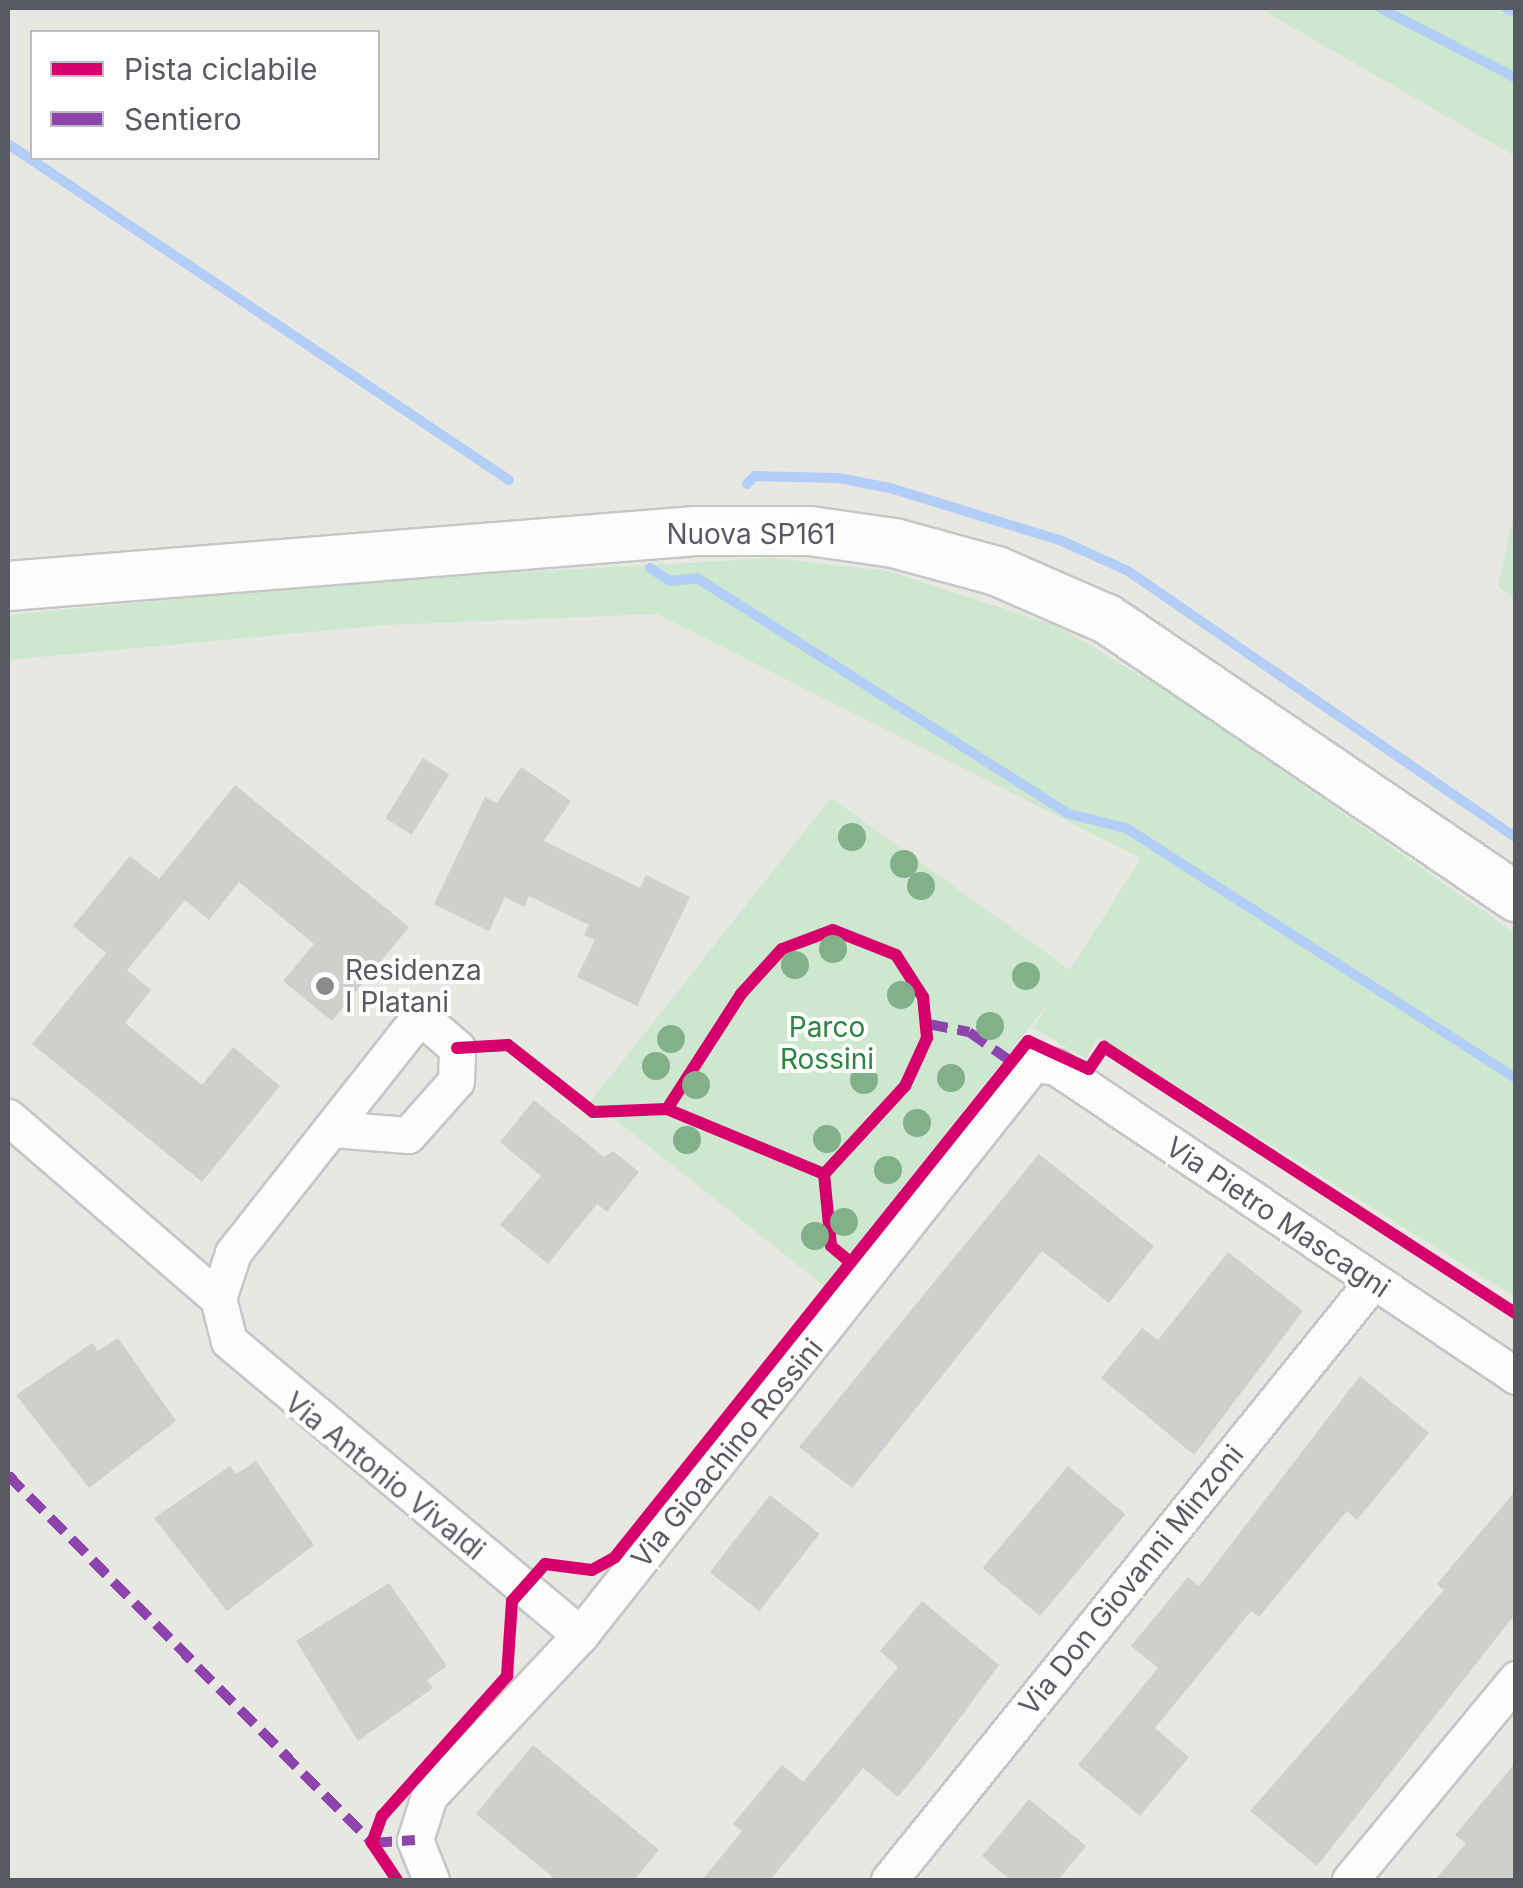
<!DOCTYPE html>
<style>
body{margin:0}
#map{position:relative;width:1523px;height:1888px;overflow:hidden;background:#e8e8e2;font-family:Inter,sans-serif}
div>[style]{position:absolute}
.green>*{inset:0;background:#cee7cf}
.stream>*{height:10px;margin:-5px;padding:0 5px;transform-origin:5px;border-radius:5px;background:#b3cef6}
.building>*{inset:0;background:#d0cfcc;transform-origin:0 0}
.roads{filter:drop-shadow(2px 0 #c6c6c6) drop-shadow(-2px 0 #c6c6c6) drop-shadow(0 2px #c6c6c6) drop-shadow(0 -2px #c6c6c6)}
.minor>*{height:35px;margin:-17.5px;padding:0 17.5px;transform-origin:17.5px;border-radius:17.5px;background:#fcfcfb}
.secondary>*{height:48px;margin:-24px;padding:0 24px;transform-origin:24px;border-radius:24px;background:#fcfcfb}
.quiet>*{height:10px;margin-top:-5px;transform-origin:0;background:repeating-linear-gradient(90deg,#8e44ad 0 20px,transparent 0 30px)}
.cycleway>*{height:12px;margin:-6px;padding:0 6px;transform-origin:6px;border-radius:6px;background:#d6006c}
.trees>*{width:28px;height:28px;margin:-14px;border-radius:50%;background:#81b089}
.dots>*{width:28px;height:28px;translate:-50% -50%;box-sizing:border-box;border:5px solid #fff;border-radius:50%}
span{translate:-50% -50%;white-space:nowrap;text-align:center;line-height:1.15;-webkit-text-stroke:8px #fff;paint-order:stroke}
.street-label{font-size:28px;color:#585a61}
.poi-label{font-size:28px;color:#585a61}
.left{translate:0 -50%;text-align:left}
.park-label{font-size:28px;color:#2d8340}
.frame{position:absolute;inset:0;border:10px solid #585a61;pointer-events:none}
.legend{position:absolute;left:30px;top:30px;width:350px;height:130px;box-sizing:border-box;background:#fff;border:2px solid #bcbdc0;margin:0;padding:12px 18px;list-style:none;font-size:30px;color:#585a61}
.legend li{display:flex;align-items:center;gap:20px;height:50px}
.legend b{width:50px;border:2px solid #bcbdc0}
</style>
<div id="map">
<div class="green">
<div style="clip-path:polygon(1259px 8px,1515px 8px,1515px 156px)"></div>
<div style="clip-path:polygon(1515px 511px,1515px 600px,1498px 586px)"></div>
<div style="clip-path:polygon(772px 558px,888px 571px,1057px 626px,1178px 698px,1515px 933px,1515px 1297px,1098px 1037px,1086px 1059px,1034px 1028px,1048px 1004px,824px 1286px,612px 1117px,583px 1111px,831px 798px,1070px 970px,1141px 858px,657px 614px,386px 625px,8px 660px,8px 615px,382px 580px)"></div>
</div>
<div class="stream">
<div style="left:1380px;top:8px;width:153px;rotate:27.2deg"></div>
<div style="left:1506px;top:8px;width:11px;rotate:22deg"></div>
<div style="left:8px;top:144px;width:603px;rotate:33.85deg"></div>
<div style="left:747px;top:484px;width:11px;rotate:-45deg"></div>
<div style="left:755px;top:476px;width:84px;rotate:1.4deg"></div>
<div style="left:839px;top:478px;width:52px;rotate:11.1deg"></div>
<div style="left:890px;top:488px;width:180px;rotate:17.1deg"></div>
<div style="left:1062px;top:541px;width:72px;rotate:24.4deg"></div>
<div style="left:1128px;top:571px;width:471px;rotate:34.5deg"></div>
<div style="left:650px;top:568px;width:24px;rotate:33deg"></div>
<div style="left:670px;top:581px;width:27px;rotate:-6deg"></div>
<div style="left:697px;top:578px;width:441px;rotate:32.4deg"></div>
<div style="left:1069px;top:814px;width:59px;rotate:13.8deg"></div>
<div style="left:1126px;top:828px;width:463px;rotate:32.7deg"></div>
</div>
<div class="building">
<div style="left:423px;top:758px;width:31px;height:71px;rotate:32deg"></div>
<div style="clip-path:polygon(521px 767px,571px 801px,544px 841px,640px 888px,646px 875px,690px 897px,637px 1006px,577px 977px,595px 940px,584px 935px,589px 925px,529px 896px,524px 907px,505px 897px,489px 931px,434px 904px,485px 797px,497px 803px)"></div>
<div style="clip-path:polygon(235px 785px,409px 927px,332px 1021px,283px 981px,314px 944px,239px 882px,209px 920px,185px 900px,127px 970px,151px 990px,125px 1023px,202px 1085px,233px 1047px,280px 1086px,202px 1182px,32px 1044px,106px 953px,73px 926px,130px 856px,159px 879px)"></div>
<div style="clip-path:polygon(534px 1100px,604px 1157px,613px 1151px,639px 1172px,607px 1212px,597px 1204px,548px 1264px,500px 1225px,541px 1176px,500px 1142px)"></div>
<div style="clip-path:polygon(1039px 1154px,1154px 1246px,1109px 1303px,1042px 1251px,852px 1488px,799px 1447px)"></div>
<div style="clip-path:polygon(1228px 1252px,1303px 1311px,1194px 1455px,1101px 1378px,1142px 1328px,1158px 1340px)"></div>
<div style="clip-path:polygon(118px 1338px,176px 1421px,89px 1488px,16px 1395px,92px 1343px,98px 1351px)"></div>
<div style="clip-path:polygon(1360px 1376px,1429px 1433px,1357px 1520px,1347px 1511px,1259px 1617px,1251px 1611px,1155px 1728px,1189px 1757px,1140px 1816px,1078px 1765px,1158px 1668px,1131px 1646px,1188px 1577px,1199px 1586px)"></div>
<div style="clip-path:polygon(256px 1461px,314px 1545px,227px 1611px,154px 1518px,230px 1466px,236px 1474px)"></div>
<div style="left:1068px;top:1466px;width:75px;height:133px;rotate:40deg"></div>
<div style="clip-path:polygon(1516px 1490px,1516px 1613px,1317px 1866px,1250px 1811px,1444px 1590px,1437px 1584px)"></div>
<div style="left:770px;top:1495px;width:63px;height:98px;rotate:38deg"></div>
<div style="clip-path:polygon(389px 1583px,447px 1666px,427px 1680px,433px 1688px,358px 1741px,296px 1641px)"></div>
<div style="clip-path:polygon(922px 1601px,999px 1665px,934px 1753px,898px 1797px,863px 1768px,770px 1880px,702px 1880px,742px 1831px,733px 1824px,782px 1765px,803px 1782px,898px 1667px,880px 1651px)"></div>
<div style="clip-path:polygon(533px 1745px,659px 1850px,634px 1880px,556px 1880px,476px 1814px)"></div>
<div style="clip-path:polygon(1516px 1762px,1516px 1880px,1435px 1880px,1466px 1843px,1455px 1835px)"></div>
<div style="clip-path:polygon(1029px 1799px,1086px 1846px,1058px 1880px,1010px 1880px,982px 1856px)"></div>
</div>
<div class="roads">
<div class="minor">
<div style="left:8px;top:1117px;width:277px;rotate:40.8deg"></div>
<div style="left:333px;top:1129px;width:75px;rotate:4.6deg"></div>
<div style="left:408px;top:1135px;width:72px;rotate:-48.4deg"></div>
<div style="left:456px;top:1081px;width:33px;rotate:-88deg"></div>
<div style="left:457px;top:1048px;width:49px;rotate:-139.1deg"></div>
<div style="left:420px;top:1016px;width:302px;rotate:128.3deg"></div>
<div style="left:233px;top:1253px;width:47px;rotate:108.4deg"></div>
<div style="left:218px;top:1298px;width:44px;rotate:75.7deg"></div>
<div style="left:229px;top:1341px;width:458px;rotate:39.9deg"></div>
<div style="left:431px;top:1880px;width:43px;rotate:-111.8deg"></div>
<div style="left:415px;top:1840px;width:46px;rotate:-72.3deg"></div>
<div style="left:429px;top:1796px;width:221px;rotate:-46.8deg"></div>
<div style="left:580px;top:1635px;width:729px;rotate:-51.57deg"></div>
<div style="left:1033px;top:1064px;width:23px;rotate:7deg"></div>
<div style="left:1056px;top:1067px;width:554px;rotate:33.89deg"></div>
<div style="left:889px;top:1880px;width:770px;rotate:-51.06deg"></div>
<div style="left:1350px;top:1880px;width:261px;rotate:-50.4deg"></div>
</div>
<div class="secondary">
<div style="left:8px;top:586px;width:690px;rotate:-4.57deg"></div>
<div style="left:696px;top:531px;width:114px"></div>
<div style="left:810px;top:531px;width:85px;rotate:8.1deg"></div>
<div style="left:894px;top:543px;width:107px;rotate:15.2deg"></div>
<div style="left:997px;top:571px;width:120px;rotate:23.6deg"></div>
<div style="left:1107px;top:619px;width:495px;rotate:34.2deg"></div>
</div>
</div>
<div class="quiet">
<div style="left:928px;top:1024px;width:42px;rotate:11deg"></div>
<div style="left:969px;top:1032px;width:49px;rotate:35deg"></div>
<div style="left:8px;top:1475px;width:518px;rotate:45.31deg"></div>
<div style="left:372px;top:1843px;width:43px;rotate:-4deg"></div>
</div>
<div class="cycleway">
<div style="left:457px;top:1048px;width:51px;rotate:-3.4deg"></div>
<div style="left:508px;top:1045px;width:108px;rotate:38.2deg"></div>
<div style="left:593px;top:1112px;width:74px;rotate:-2.3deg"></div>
<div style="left:667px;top:1109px;width:170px;rotate:22.5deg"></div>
<div style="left:667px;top:1109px;width:137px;rotate:-57.2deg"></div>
<div style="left:741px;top:994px;width:61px;rotate:-47.7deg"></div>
<div style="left:782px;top:949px;width:54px;rotate:-20.4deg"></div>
<div style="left:833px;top:930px;width:68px;rotate:21.6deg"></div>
<div style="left:896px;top:955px;width:50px;rotate:57.3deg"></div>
<div style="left:923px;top:997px;width:41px;rotate:84.4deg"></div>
<div style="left:927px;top:1038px;width:53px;rotate:114.6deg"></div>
<div style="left:905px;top:1086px;width:120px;rotate:132.6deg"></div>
<div style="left:824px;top:1174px;width:72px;rotate:84.4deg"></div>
<div style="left:831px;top:1246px;width:23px;rotate:40deg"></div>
<div style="left:397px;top:1880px;width:45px;rotate:-124deg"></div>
<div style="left:372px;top:1843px;width:29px;rotate:-70deg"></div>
<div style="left:382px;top:1816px;width:188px;rotate:-48.2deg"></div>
<div style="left:507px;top:1676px;width:75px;rotate:-86.2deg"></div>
<div style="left:512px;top:1601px;width:50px;rotate:-48.3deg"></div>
<div style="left:545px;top:1564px;width:47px;rotate:7.3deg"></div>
<div style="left:592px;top:1570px;width:26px;rotate:-29deg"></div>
<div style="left:615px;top:1557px;width:661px;rotate:-51.33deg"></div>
<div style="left:1028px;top:1041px;width:67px;rotate:24.7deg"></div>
<div style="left:1089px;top:1069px;width:27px;rotate:-56deg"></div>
<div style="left:1104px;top:1047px;width:491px;rotate:32.9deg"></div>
</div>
<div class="trees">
<div style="left:852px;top:837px"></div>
<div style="left:904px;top:864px"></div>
<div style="left:921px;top:886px"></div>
<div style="left:833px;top:949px"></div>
<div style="left:795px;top:965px"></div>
<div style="left:1026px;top:976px"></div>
<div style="left:901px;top:995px"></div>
<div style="left:990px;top:1026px"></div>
<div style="left:671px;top:1039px"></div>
<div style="left:656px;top:1066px"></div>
<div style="left:951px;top:1078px"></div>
<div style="left:864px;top:1080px"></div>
<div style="left:696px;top:1085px"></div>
<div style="left:917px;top:1123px"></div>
<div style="left:827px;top:1139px"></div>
<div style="left:687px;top:1140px"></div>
<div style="left:888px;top:1170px"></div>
<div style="left:844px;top:1222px"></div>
<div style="left:815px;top:1236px"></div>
</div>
<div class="dots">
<div style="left:325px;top:986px;background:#8a8c8e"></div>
</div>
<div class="street-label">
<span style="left:751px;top:534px">Nuova SP161</span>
<span style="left:1278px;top:1217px;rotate:34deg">Via Pietro Mascagni</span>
<span style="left:727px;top:1453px;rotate:-51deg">Via Gioachino Rossini</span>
<span style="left:385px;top:1476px;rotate:39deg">Via Antonio Vivaldi</span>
<span style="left:1131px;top:1580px;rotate:-51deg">Via Don Giovanni Minzoni</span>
</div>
<div class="poi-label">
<span class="left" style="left:345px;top:986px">Residenza<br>I Platani</span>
</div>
<div class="park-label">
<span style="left:827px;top:1043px">Parco<br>Rossini</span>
</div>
<div class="frame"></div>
<ul class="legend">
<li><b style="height:12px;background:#d6006c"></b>Pista ciclabile</li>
<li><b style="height:12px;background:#8e44ad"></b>Sentiero</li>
</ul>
</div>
